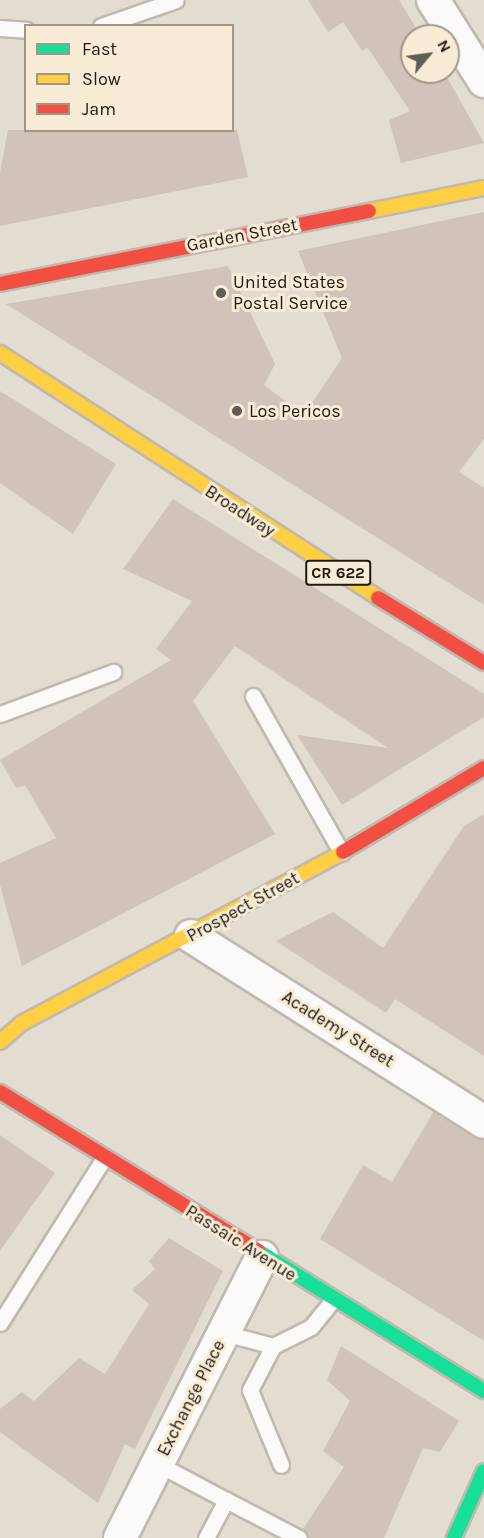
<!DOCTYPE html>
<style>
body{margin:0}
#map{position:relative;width:484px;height:1538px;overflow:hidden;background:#e3dcd1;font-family:Karla,sans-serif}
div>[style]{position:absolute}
.building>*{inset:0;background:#d0c3ba}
.roads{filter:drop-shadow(2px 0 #bfb9b0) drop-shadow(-2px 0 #bfb9b0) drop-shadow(0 2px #bfb9b0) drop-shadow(0 -2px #bfb9b0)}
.lane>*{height:15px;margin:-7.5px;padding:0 7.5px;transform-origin:7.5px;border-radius:7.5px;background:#fbfaf8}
.street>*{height:32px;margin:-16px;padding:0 16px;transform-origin:16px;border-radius:16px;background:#fbfaf8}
.fast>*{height:14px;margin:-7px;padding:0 7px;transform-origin:7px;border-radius:7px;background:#16e098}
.slow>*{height:14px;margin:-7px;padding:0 7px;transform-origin:7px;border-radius:7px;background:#ffcf43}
.jam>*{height:14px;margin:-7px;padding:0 7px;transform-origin:7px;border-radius:7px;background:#f24e42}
.dots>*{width:16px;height:16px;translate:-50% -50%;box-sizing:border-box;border:3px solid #f8ecd6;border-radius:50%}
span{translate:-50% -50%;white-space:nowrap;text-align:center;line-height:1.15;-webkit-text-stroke:6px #f8ecd6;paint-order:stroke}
.shield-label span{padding:2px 4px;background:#f8ecd6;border:2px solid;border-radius:4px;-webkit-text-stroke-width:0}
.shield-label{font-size:16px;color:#1d1911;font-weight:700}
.street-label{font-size:18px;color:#1d1911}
.poi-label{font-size:18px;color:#1d1911}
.left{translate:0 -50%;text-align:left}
.legend{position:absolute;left:24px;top:24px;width:210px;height:108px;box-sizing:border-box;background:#f8ecd6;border:2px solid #a09887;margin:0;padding:8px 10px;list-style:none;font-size:18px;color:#1d1911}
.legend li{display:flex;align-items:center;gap:12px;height:30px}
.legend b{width:30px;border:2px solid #a09887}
.north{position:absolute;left:400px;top:24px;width:60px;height:60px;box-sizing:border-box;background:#f8ecd6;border:2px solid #a09887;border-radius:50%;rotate:61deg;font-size:16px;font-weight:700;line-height:24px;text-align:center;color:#1d1911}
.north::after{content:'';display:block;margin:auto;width:21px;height:27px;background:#625d54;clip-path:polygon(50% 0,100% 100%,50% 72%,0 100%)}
</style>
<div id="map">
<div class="building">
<div style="clip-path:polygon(308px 0,399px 0,421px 36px,412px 36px,412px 72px,444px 72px,484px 143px,401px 163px,389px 120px,410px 111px,368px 48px,362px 51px,343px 22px,328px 32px)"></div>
<div style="clip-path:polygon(8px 130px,237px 130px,248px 177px,0 226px,0 172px)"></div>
<div style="clip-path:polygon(484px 212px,484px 439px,459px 472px,484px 488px,484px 605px,6px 304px,228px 266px,275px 364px,264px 385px,304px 415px,342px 358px,298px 251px)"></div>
<div style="clip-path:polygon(0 391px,116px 464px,73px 534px,0 483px)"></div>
<div style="clip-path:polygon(173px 499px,484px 694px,484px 717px,342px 805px,297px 735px,388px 748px,235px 646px,193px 701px,275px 834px,22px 966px,0 885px,0 863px,56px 838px,25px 785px,16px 788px,0 760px,171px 660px,156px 649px,192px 601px,123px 569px)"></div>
<div style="clip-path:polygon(484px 814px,484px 1056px,395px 999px,386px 1013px,276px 941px,333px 912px,383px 948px,464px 826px)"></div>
<div style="clip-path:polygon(434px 1111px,484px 1140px,484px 1341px,320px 1239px,363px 1165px,392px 1182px)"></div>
<div style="clip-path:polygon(0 1135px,55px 1173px,0 1251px)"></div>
<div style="clip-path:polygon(169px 1238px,223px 1271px,135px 1449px,125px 1444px,98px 1503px,0 1432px,0 1409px,22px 1392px,34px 1401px,79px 1358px,105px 1374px,149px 1304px,132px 1290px,155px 1269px,149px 1261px)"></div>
<div style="clip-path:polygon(341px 1346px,459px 1421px,440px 1452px,423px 1448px,384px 1538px,309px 1538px,303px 1529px,344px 1467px,323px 1451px,350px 1401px,327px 1380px)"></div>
</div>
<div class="roads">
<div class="lane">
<div style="left:101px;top:26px;width:79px;rotate:-19.1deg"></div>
<div style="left:0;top:28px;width:26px;rotate:4deg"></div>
<div style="left:253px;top:696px;width:180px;rotate:60.5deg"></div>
<div style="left:0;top:714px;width:121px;rotate:-20.4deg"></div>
<div style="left:0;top:1323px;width:195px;rotate:-57.8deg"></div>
<div style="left:224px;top:1333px;width:51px;rotate:14.9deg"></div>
<div style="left:273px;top:1346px;width:42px;rotate:-26.6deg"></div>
<div style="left:311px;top:1327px;width:35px;rotate:-51deg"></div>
<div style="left:273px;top:1346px;width:50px;rotate:117.6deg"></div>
<div style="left:250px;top:1390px;width:81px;rotate:67.5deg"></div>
<div style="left:158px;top:1464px;width:77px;rotate:27.9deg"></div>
<div style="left:206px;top:1538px;width:43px;rotate:-62.2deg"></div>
<div style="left:226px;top:1500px;width:82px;rotate:27.5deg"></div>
</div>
<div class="street">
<div style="left:433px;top:0;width:96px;rotate:57.8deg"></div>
<div style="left:191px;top:936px;width:347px;rotate:32.4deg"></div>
<div style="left:120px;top:1538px;width:315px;rotate:-63.2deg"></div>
</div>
<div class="fast">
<div style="left:258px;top:1251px;width:266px;rotate:31.8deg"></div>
<div style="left:454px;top:1538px;width:73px;rotate:-65.9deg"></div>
</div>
<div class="slow">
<div style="left:369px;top:211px;width:117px;rotate:-11.3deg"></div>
<div style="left:0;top:353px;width:450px;rotate:32.9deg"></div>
<div style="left:0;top:1042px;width:29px;rotate:-41deg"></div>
<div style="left:22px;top:1023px;width:364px;rotate:-28deg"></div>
</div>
<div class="jam">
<div style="left:0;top:284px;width:376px;rotate:-11.2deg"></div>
<div style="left:378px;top:598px;width:124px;rotate:31.5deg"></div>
<div style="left:343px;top:852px;width:164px;rotate:-30.8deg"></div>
<div style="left:0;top:1092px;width:303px;rotate:31.6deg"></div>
</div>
</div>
<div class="dots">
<div style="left:221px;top:293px;background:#625d54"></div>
<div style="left:237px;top:411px;background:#625d54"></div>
</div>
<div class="shield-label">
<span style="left:338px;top:573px">CR 622</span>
</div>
<div class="street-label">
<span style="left:242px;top:235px;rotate:-11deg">Garden Street</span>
<span style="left:240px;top:511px;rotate:33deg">Broadway</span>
<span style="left:243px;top:907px;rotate:-29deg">Prospect Street</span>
<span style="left:338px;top:1029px;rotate:32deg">Academy Street</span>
<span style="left:241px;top:1243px;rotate:32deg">Passaic Avenue</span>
<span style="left:191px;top:1398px;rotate:-63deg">Exchange Place</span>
</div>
<div class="poi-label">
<span class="left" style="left:233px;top:293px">United States<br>Postal Service</span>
<span class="left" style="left:249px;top:411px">Los Pericos</span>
</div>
<ul class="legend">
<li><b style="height:8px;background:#16e098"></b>Fast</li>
<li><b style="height:8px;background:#ffcf43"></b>Slow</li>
<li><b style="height:8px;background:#f24e42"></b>Jam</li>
</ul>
<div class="north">N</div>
</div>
